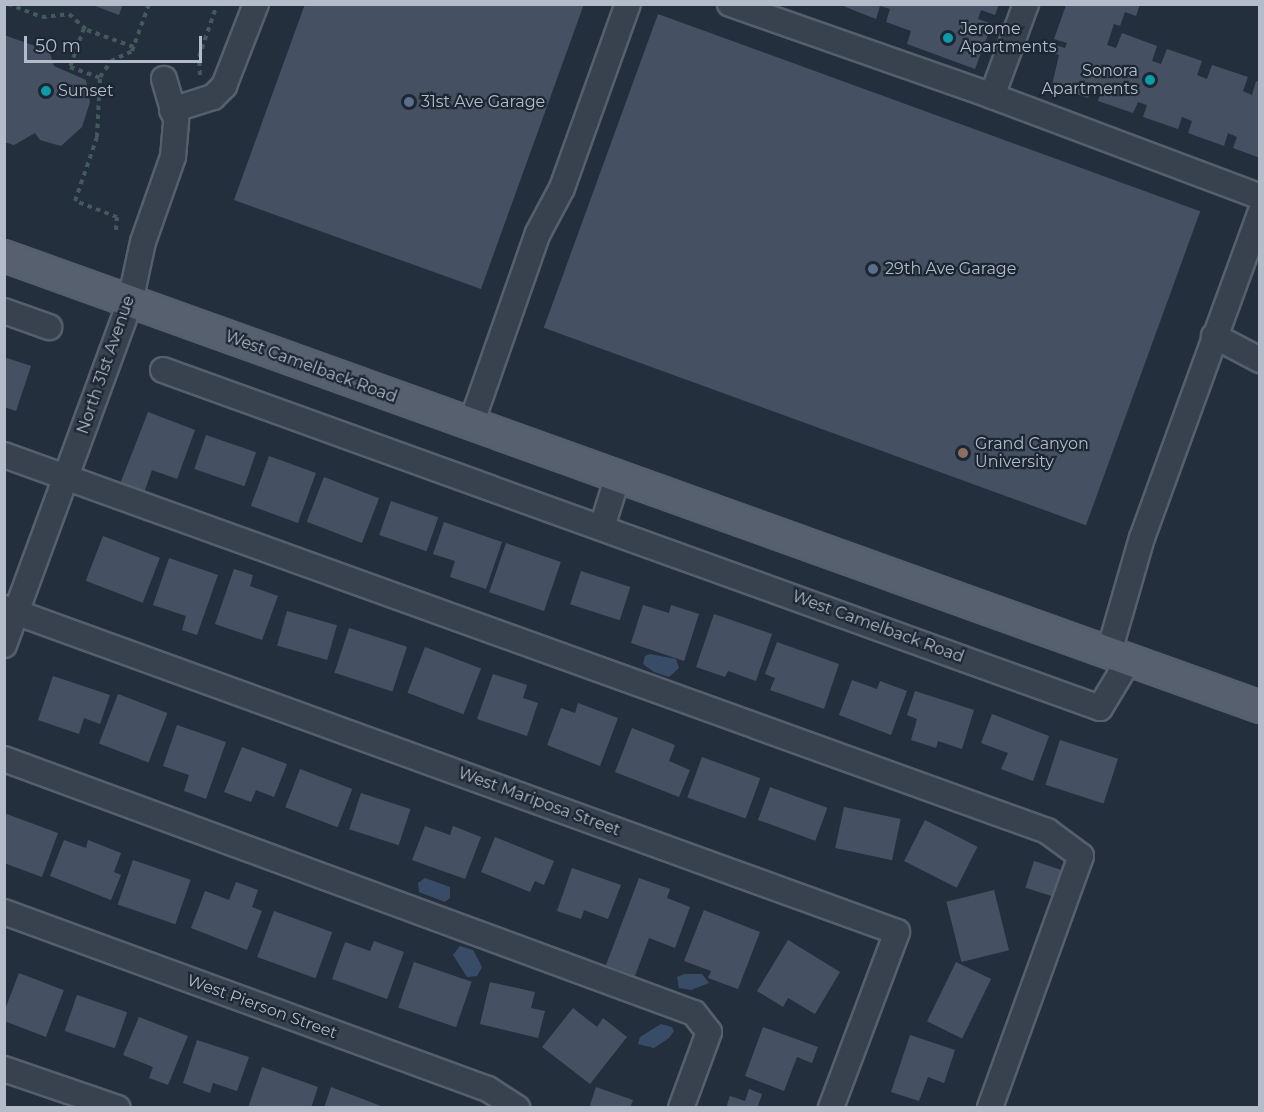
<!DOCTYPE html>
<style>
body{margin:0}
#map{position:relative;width:1264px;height:1112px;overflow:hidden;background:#242f3e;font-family:Montserrat,sans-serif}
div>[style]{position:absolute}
.water>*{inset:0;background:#394c67}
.building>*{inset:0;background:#455162;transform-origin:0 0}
.path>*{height:4px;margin-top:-2px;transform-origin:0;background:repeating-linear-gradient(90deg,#44595c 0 4.5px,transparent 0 9px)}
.roads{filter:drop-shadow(2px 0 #565f6c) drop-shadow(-2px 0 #565f6c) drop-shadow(0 2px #565f6c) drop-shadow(0 -2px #565f6c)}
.minor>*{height:24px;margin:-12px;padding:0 12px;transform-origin:12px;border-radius:12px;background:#38414e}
.major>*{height:30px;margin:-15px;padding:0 15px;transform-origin:15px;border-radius:15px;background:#56606e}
.dots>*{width:16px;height:16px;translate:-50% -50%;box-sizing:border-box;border:3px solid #1d2633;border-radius:50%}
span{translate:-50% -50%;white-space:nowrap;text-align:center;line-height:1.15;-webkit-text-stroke:4.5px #1d2633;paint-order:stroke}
.poi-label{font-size:16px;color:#b4bcc9}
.left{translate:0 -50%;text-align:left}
.right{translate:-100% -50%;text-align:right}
.street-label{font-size:16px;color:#b4bcc9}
.frame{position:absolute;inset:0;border:6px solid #b4bcc9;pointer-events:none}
.scale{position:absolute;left:24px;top:36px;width:178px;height:27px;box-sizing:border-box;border:3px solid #b4bcc9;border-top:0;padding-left:8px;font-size:18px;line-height:21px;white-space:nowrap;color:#b4bcc9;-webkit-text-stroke:4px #1d2633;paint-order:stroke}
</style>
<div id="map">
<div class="water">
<div style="clip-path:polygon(650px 654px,676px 659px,679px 668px,669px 677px,654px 672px,643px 664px,645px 656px)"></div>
<div style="clip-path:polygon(425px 878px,450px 887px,450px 898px,445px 902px,419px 892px,418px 883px)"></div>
<div style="clip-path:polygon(460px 946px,473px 950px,482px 967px,477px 976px,467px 977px,453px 955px)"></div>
<div style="clip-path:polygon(684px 974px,702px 974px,709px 983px,691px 990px,679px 988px,677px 977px)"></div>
<div style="clip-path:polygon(661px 1024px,672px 1027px,674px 1031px,669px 1038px,654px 1048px,638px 1044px,640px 1037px)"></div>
</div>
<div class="building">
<div style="clip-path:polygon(90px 4px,123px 4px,119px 15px)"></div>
<div style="clip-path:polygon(305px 4px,584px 4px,481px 289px,234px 200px)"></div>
<div style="clip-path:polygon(838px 4px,999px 4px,995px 15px,981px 10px,978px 19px,992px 24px,975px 69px,907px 44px,911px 31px,886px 22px,890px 9px,880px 6px,876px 19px)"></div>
<div style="clip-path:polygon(1082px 4px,1140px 4px,1136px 16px,1125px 12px,1120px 26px,1114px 24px,1107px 45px,1116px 48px,1122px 33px,1157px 46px,1152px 61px,1161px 64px,1167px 49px,1202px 61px,1197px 75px,1207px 79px,1212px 65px,1248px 77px,1243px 91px,1252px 95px,1256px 81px,1260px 83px,1260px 158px,1233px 148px,1237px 137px,1228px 133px,1224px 146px,1188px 133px,1192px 121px,1182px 117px,1178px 129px,1143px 117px,1147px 105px,1138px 102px,1133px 113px,1098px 101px,1102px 89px,1093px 86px,1088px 98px,1052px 85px,1059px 55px,1050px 51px,1052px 44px,1065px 48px,1067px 43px,1054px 39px,1066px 5px)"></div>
<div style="left:658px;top:14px;width:577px;height:334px;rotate:20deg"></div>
<div style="clip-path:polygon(4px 35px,49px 51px,54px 66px,86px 80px,90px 102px,82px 127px,61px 146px,40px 140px,35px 133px,14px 145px,4px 142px)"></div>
<div style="clip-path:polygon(4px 357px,31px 366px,16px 411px,4px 407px)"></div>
<div style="clip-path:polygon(148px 412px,195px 430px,177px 479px,152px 470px,144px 493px,120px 484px)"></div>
<div style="left:206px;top:435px;width:53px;height:36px;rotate:19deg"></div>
<div style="left:269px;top:456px;width:50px;height:53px;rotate:20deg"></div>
<div style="left:324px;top:477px;width:59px;height:48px;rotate:21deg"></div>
<div style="left:391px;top:501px;width:50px;height:36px;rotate:19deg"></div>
<div style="clip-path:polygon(444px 522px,502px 542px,486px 589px,450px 577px,455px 561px,433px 554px)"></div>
<div style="left:103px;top:536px;width:61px;height:48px;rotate:21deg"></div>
<div style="left:506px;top:543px;width:58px;height:52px;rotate:19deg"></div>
<div style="clip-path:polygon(169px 558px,218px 575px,197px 635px,182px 630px,186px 616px,153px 605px)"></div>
<div style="clip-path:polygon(234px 569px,253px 575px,250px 586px,278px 596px,262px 640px,215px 624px)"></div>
<div style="left:581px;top:571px;width:52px;height:35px;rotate:18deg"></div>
<div style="clip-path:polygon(643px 605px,669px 613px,671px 605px,699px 614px,684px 661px,631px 643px)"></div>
<div style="left:287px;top:611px;width:52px;height:36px;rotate:16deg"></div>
<div style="clip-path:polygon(714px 614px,772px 634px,756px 681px,728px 671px,725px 677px,696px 667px)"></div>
<div style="left:349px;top:628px;width:61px;height:47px;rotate:18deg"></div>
<div style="clip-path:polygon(777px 642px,839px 664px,824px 709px,770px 690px,775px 678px,765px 674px)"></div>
<div style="left:425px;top:647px;width:60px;height:49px;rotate:21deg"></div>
<div style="clip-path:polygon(493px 674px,527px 685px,523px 698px,538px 703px,527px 736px,477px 719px)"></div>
<div style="clip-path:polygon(53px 676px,110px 695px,100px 724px,84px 718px,79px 734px,38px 720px)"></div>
<div style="clip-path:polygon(852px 680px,877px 689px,880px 681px,907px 691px,891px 735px,839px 715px)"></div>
<div style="clip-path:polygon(915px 691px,974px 710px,962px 749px,938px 741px,936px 748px,911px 740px,917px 719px,907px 715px)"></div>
<div style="left:118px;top:694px;width:53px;height:53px;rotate:21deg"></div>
<div style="clip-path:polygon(578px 703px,618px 718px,600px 766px,547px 745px,561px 708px,575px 713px)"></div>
<div style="clip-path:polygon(992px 714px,1049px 736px,1033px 781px,1001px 769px,1008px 753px,981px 743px)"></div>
<div style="clip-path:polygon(177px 725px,226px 742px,206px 799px,184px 791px,189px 775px,163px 766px)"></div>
<div style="clip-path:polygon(632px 728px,675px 745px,669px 761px,690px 770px,679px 797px,615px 772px)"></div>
<div style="left:1060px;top:740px;width:61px;height:47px;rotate:18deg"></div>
<div style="clip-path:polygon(242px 747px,287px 764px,274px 797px,256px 790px,251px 802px,224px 792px)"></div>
<div style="left:702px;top:757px;width:62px;height:43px;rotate:20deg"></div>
<div style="left:300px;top:769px;width:56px;height:41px;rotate:21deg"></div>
<div style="left:770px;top:787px;width:61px;height:35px;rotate:20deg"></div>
<div style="left:361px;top:793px;width:52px;height:38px;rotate:18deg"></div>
<div style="left:844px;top:807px;width:58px;height:42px;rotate:12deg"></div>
<div style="clip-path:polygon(4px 813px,58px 833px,42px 877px,4px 863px)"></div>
<div style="left:925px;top:820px;width:59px;height:46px;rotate:27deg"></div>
<div style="clip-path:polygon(425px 826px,450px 835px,453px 826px,481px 837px,465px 879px,412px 860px)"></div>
<div style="clip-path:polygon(495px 837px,554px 861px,544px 885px,535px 881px,530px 892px,481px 872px)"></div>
<div style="clip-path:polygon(64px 840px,86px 848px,88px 840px,121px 853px,114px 872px,121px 875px,111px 900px,50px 876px)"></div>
<div style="left:133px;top:860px;width:61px;height:47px;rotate:19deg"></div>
<div style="left:1034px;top:861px;width:29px;height:28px;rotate:18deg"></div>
<div style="clip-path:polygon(572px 868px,621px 885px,608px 919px,584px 910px,581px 919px,557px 911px)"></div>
<div style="clip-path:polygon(639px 878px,670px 889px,667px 898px,690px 907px,675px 948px,649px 938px,635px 976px,606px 965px)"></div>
<div style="clip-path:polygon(236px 882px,258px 890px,252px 907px,262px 911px,247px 950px,191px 928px,205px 891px,229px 900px)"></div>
<div style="left:994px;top:890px;width:62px;height:49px;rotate:76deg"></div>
<div style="clip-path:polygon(704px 910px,760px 932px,738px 989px,708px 978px,711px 971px,684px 961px)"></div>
<div style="left:274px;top:911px;width:62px;height:49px;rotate:20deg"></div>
<div style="clip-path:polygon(788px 940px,840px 972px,815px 1014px,788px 998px,783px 1007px,757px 991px)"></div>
<div style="clip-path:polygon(374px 941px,404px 952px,387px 999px,332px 979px,345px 942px,370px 951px)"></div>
<div style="left:414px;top:962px;width:61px;height:48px;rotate:19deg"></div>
<div style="left:956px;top:962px;width:39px;height:66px;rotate:26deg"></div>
<div style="left:19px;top:973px;width:48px;height:50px;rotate:21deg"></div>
<div style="clip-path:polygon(490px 982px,535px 992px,531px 1008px,545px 1011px,538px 1038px,480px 1024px)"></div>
<div style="left:77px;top:995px;width:53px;height:38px;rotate:19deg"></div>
<div style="clip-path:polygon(573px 1008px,597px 1027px,603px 1018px,627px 1037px,590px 1084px,542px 1047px)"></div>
<div style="clip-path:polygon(139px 1017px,188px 1036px,168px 1085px,149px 1078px,153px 1067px,123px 1055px)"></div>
<div style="clip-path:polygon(763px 1027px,818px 1047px,812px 1063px,797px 1057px,784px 1091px,745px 1076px)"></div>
<div style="clip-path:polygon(910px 1035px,955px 1050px,944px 1083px,928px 1077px,919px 1101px,891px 1092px)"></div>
<div style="clip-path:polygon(197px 1040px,249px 1057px,237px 1091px,213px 1083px,210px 1093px,183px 1083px)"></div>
<div style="clip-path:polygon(262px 1067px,318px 1087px,311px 1108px,248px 1108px)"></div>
<div style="clip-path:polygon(331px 1087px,381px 1106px,380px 1108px,324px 1108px)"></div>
<div style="clip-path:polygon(596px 1087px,633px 1100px,630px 1108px,589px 1108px)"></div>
<div style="clip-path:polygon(749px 1089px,762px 1094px,758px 1106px,762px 1108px,726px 1108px,730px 1096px,745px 1101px)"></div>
</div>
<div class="path">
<div style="left:8px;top:4px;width:36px;rotate:21deg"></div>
<div style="left:42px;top:17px;width:27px;rotate:-6deg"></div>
<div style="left:69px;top:14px;width:24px;rotate:42deg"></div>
<div style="left:87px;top:30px;width:50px;rotate:19.9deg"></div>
<div style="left:84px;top:28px;width:41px;rotate:109.7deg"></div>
<div style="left:70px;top:67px;width:32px;rotate:20deg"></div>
<div style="left:200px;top:75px;width:18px;rotate:-93deg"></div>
<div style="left:199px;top:57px;width:56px;rotate:-71.2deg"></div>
<div style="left:116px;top:230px;width:13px;rotate:-86deg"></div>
<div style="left:117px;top:217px;width:45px;rotate:-159.1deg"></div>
<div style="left:75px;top:201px;width:68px;rotate:-71deg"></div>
<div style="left:97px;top:137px;width:60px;rotate:-87.1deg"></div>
<div style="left:100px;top:77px;width:19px;rotate:-55deg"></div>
<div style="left:111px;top:61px;width:23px;rotate:-25deg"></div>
<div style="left:132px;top:51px;width:50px;rotate:-70.1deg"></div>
</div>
<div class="roads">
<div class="minor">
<div style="left:730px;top:4px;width:278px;rotate:19.3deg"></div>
<div style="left:992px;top:96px;width:286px;rotate:20.6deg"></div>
<div style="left:992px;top:96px;width:98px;rotate:-69.7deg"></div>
<div style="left:172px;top:110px;width:43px;rotate:-17.6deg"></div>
<div style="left:213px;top:97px;width:16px;rotate:-45deg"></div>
<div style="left:224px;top:86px;width:88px;rotate:-68.7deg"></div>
<div style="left:4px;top:311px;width:48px;rotate:19.6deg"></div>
<div style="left:1214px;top:336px;width:52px;rotate:27.6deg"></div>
<div style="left:163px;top:370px;width:996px;rotate:19.84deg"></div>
<div style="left:1100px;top:708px;width:56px;rotate:-58.9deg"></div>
<div style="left:471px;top:424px;width:202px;rotate:-70.7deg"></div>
<div style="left:538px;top:233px;width:51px;rotate:-61.9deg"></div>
<div style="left:562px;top:188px;width:195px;rotate:-70.3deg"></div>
<div style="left:4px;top:455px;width:1109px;rotate:19.82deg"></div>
<div style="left:1047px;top:831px;width:42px;rotate:36.3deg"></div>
<div style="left:1081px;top:856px;width:268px;rotate:109.9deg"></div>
<div style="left:602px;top:527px;width:53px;rotate:-72.6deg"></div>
<div style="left:4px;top:608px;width:950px;rotate:19.94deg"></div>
<div style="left:897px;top:932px;width:188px;rotate:110.6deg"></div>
<div style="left:4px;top:645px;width:365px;rotate:-69.8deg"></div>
<div style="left:130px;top:302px;width:61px;rotate:-77.8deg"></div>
<div style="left:143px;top:242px;width:90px;rotate:-70.6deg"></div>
<div style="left:173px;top:157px;width:37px;rotate:-85deg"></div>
<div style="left:176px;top:120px;width:43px;rotate:-106.3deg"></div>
<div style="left:1109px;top:652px;width:119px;rotate:-73.9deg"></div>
<div style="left:1142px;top:538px;width:346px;rotate:-70deg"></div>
<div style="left:4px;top:759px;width:735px;rotate:20.21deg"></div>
<div style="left:694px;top:1013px;width:24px;rotate:52deg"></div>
<div style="left:709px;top:1032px;width:81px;rotate:110.2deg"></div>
<div style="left:4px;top:912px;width:515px;rotate:20.09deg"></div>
<div style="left:488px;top:1089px;width:35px;rotate:33deg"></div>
<div style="left:4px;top:1069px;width:120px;rotate:18.9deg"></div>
</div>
<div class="major">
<div style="left:4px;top:256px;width:1335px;rotate:19.75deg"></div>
</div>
</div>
<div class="dots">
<div style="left:948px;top:38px;background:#0f9aa8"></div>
<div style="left:1150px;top:80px;background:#0f9aa8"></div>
<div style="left:46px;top:91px;background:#0f9aa8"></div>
<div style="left:409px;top:102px;background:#5c6f8a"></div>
<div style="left:873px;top:269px;background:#5c6f8a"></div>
<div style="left:963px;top:453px;background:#8d6e63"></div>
</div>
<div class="poi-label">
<span class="left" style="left:960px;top:38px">Jerome<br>Apartments</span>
<span class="right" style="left:1138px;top:80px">Sonora<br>Apartments</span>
<span class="left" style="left:58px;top:91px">Sunset</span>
<span class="left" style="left:421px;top:102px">31st Ave Garage</span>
<span class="left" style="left:885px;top:269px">29th Ave Garage</span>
<span class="left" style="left:975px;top:453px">Grand Canyon<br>University</span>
</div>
<div class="street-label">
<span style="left:106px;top:365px;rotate:-71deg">North 31st Avenue</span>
<span style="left:311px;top:367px;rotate:20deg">West Camelback Road</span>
<span style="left:878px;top:627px;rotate:20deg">West Camelback Road</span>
<span style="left:539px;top:802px;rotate:20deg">West Mariposa Street</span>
<span style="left:262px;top:1007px;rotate:20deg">West Pierson Street</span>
</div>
<div class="frame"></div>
<div class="scale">50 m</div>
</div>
